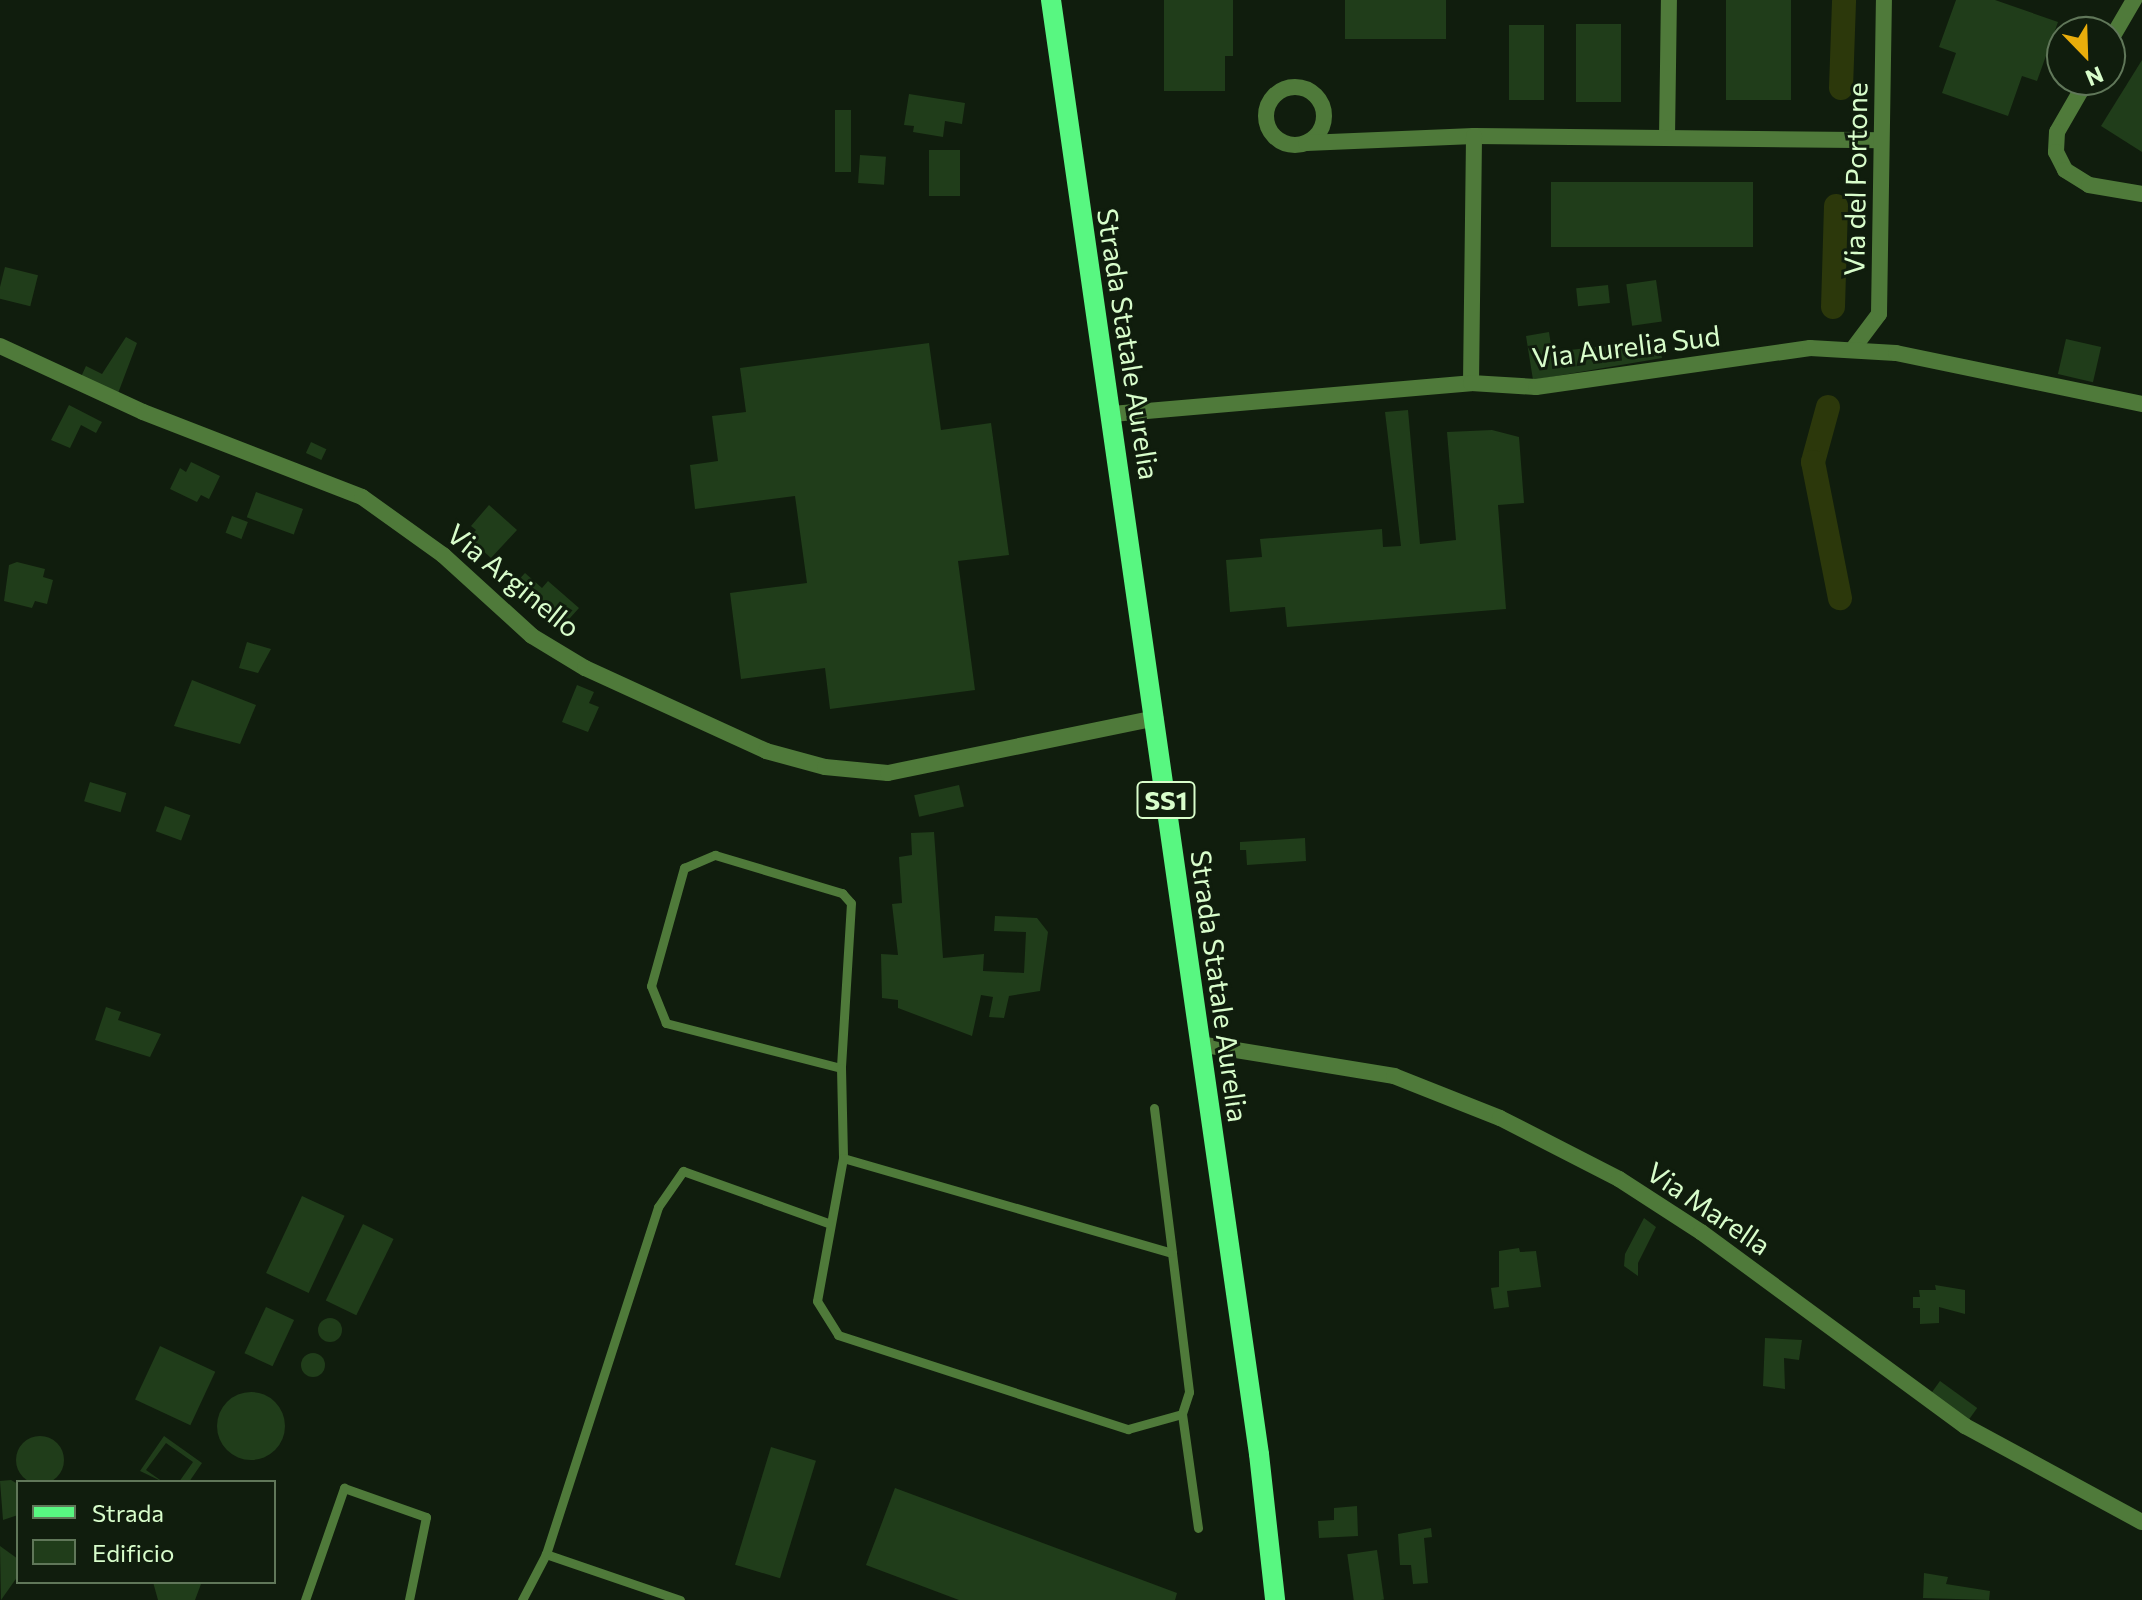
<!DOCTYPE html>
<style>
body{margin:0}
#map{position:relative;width:2142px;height:1600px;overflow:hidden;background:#101d0d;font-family:Commissioner,sans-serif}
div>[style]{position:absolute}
.canal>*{height:24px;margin:-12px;padding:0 12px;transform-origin:12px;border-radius:12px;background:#2c380b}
.building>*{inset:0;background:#203d1a;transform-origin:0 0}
.round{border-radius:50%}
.service>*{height:9px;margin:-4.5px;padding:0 4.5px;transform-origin:4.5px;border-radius:4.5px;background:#4f7a3a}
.minor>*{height:16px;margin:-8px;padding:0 8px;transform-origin:8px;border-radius:8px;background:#4f7a3a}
.minor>.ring{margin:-8px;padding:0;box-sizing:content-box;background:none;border:16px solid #4f7a3a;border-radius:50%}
.primary>*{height:20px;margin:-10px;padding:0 10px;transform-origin:10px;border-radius:10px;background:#58f781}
span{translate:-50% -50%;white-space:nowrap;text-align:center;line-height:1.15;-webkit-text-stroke:6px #101d0d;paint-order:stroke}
.shield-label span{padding:2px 6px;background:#101d0d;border:2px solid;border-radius:6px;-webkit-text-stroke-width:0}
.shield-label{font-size:26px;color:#d8fdcb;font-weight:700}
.street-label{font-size:28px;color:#d8fdcb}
.legend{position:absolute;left:16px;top:1480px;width:260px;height:104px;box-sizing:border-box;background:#101d0d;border:2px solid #607759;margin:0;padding:10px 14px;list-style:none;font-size:24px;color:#d8fdcb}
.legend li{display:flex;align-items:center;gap:16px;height:40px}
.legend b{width:40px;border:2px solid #607759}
.north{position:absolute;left:2046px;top:16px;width:80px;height:80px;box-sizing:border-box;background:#101d0d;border:2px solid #607759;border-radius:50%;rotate:157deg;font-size:22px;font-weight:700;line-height:32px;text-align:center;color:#d8fdcb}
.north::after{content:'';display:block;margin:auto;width:28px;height:36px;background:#e9ad0b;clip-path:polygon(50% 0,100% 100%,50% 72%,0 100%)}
</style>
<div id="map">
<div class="canal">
<div style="left:1841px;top:88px;width:88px;rotate:-88deg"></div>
<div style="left:1833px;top:307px;width:101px;rotate:-88.3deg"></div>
<div style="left:1828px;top:407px;width:57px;rotate:105.3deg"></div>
<div style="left:1813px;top:462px;width:139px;rotate:78.8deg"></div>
</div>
<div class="building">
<div style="clip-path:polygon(1164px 0,1233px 0,1233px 56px,1225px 56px,1225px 91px,1164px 91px)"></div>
<div style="left:1345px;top:0;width:101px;height:39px"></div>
<div style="left:1726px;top:0;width:65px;height:100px"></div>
<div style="clip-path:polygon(1956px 0,1995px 0,2058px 22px,2037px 81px,2022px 76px,2008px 116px,1942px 93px,1956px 53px,1939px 47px)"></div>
<div style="left:1576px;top:24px;width:45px;height:78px"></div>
<div style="left:1509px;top:25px;width:35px;height:75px"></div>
<div style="clip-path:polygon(2142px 60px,2142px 152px,2101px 126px)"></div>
<div style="clip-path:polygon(909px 94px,965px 103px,962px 124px,945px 121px,943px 137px,913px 132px,914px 126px,904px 125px)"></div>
<div style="left:835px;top:110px;width:16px;height:62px"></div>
<div style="left:929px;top:150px;width:31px;height:46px"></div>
<div style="left:860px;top:155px;width:26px;height:28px;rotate:4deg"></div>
<div style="left:1753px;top:182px;width:65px;height:202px;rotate:90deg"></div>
<div style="left:5px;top:267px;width:34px;height:32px;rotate:14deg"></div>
<div style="left:1656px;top:280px;width:42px;height:30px;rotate:82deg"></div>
<div style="left:1608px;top:285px;width:18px;height:32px;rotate:84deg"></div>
<div style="clip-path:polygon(1549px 332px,1552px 352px,1658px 340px,1662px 358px,1533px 380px,1526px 336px)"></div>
<div style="clip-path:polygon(126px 337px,137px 343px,117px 396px,80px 379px,86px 366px,102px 374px)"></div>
<div style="left:2066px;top:339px;width:36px;height:36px;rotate:13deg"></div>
<div style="clip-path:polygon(929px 343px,941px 430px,991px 423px,1009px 555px,958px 561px,975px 690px,830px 709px,825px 668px,741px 679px,730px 593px,807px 583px,795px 496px,695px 509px,690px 465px,718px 461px,712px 416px,746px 412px,740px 368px)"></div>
<div style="clip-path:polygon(69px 405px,102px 422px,96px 433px,81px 425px,70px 448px,51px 440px)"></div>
<div style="clip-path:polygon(1408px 410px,1420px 544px,1456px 540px,1447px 432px,1492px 430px,1519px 437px,1524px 503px,1498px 505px,1506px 609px,1287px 627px,1285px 607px,1230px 612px,1226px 560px,1262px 557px,1260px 539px,1382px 529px,1383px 547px,1401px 546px,1385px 412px)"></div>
<div style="left:311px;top:442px;width:17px;height:12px;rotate:25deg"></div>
<div style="clip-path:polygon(191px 462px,220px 476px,209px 499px,201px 495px,197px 502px,170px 489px,180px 468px,186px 472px)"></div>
<div style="left:256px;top:492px;width:50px;height:27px;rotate:20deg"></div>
<div style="clip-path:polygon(489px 505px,517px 530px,491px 558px,469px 538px,476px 530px,471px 526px)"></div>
<div style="left:232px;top:516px;width:17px;height:18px;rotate:21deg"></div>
<div style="clip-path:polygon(17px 562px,45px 569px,43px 577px,53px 580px,47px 604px,35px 601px,32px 608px,4px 601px,9px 565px)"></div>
<div style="clip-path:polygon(525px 573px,542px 588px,548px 581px,579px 608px,561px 628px,513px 586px)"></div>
<div style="clip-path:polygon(247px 642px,271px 649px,258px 673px,239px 668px)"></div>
<div style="clip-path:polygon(192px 680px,256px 705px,240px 744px,174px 726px)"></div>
<div style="clip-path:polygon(577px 685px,594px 692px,589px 703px,599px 707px,588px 732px,562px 722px)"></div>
<div style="left:90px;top:782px;width:38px;height:20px;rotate:17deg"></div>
<div style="left:959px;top:785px;width:22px;height:46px;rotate:77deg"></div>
<div style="left:165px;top:806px;width:27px;height:27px;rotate:20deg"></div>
<div style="clip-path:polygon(934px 832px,943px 958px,984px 954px,983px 971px,1024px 973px,1026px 932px,994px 931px,995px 916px,1037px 918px,1048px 932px,1040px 991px,1009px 996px,1004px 1018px,989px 1017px,993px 997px,981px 995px,972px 1036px,898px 1008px,898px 1000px,882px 998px,881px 954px,898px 955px,892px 904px,902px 903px,899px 857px,912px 855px,911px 833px)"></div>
<div style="clip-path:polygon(1305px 838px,1306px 861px,1247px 865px,1246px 850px,1240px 850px,1240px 842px)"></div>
<div style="clip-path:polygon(106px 1007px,121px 1012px,118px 1020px,161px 1034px,150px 1057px,95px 1040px)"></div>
<div style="left:302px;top:1196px;width:47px;height:85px;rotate:25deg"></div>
<div style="clip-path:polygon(1644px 1218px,1656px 1227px,1638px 1263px,1638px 1276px,1624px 1266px,1625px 1254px)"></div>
<div style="left:363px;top:1224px;width:34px;height:85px;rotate:26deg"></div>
<div style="clip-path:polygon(1519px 1248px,1520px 1252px,1536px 1251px,1541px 1287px,1507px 1291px,1509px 1307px,1494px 1309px,1491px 1288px,1499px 1287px,1499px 1251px)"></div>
<div style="clip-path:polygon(1935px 1285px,1965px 1290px,1965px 1314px,1939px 1307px,1939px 1323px,1920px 1324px,1920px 1308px,1913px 1308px,1913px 1297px,1920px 1297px,1919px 1290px,1936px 1290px)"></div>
<div style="left:266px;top:1307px;width:31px;height:51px;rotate:25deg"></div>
<div class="round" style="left:318px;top:1318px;width:24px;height:24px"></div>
<div style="clip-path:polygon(1765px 1338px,1802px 1340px,1799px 1360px,1784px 1358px,1785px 1389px,1763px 1386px)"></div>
<div style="left:160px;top:1346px;width:61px;height:59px;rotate:25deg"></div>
<div class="round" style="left:301px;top:1353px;width:24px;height:24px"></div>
<div style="left:1940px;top:1381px;width:46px;height:15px;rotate:36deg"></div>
<div class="round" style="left:217px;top:1392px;width:68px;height:68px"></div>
<div class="round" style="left:16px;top:1436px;width:48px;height:48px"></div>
<div style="clip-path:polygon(164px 1436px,202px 1463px,189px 1482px,179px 1482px,193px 1462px,166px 1443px,146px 1470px,163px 1482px,140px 1471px)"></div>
<div style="left:771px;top:1447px;width:47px;height:123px;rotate:17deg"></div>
<div style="clip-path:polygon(11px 1480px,18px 1484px,18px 1515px,3px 1520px,0 1481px)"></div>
<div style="clip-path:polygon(895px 1488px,1177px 1593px,1175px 1600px,959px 1600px,866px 1565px)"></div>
<div style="clip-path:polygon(1357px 1506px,1358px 1536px,1319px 1538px,1318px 1521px,1334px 1520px,1334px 1508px)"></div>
<div style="clip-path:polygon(1431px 1528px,1432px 1537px,1424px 1538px,1428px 1583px,1413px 1584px,1411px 1565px,1400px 1565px,1398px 1534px)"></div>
<div style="clip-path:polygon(0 1546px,18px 1559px,18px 1576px,1px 1600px)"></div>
<div style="left:1377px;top:1550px;width:50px;height:30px;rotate:82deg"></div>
<div style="clip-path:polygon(1924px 1573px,1948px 1577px,1946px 1584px,1990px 1591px,1989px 1600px,1923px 1598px)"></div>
<div style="clip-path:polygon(153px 1582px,201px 1582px,201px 1584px,195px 1600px,158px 1600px)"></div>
</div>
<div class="service">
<div style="left:841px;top:1068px;width:181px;rotate:-165.6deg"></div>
<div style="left:666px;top:1023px;width:40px;rotate:-112deg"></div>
<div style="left:651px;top:986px;width:123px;rotate:-74.4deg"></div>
<div style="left:684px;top:868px;width:34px;rotate:-23deg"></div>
<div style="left:715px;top:855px;width:133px;rotate:16.7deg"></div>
<div style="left:842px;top:893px;width:13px;rotate:48deg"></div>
<div style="left:851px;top:903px;width:165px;rotate:93.5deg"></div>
<div style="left:841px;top:1068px;width:90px;rotate:88.7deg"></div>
<div style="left:843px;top:1158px;width:342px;rotate:16.1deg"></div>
<div style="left:1172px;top:1253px;width:140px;rotate:83deg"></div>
<div style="left:1189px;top:1392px;width:23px;rotate:108deg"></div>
<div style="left:1182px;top:1414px;width:115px;rotate:82deg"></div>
<div style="left:1154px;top:1108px;width:146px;rotate:82.9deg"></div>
<div style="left:843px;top:1158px;width:145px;rotate:100.3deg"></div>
<div style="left:817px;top:1301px;width:40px;rotate:58deg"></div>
<div style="left:838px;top:1335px;width:305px;rotate:18deg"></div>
<div style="left:1128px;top:1429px;width:56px;rotate:-15.5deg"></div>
<div style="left:305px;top:1600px;width:119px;rotate:-70.8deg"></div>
<div style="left:344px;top:1488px;width:87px;rotate:19.5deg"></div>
<div style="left:426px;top:1517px;width:85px;rotate:101.6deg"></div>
<div style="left:522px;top:1600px;width:52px;rotate:-62.4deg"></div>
<div style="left:680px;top:1600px;width:142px;rotate:-161.1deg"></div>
<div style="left:546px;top:1554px;width:365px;rotate:-72.1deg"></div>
<div style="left:658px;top:1207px;width:44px;rotate:-55.2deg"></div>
<div style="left:683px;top:1171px;width:154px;rotate:19.7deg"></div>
</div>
<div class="minor">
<div style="left:2110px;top:41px;width:48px;rotate:-59.7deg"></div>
<div style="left:2087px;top:80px;width:60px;rotate:120deg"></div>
<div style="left:2057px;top:132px;width:20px;rotate:93deg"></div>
<div style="left:2056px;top:152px;width:20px;rotate:63deg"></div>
<div style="left:2065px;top:170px;width:28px;rotate:32deg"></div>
<div style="left:2089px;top:185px;width:54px;rotate:9.6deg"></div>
<div class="ring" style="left:1266px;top:87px;width:42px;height:42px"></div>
<div style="left:1667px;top:138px;width:138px;rotate:-89.2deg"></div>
<div style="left:1306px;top:143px;width:168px;rotate:-2.4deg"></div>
<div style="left:1474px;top:136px;width:407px;rotate:0.6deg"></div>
<div style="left:0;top:346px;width:157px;rotate:24.8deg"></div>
<div style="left:143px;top:412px;width:235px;rotate:21.2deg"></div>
<div style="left:362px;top:497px;width:100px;rotate:35.6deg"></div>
<div style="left:443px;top:555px;width:120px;rotate:42.3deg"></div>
<div style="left:532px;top:636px;width:62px;rotate:31.1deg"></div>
<div style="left:585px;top:668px;width:199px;rotate:24.6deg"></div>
<div style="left:766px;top:751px;width:61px;rotate:15.2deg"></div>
<div style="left:825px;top:767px;width:63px;rotate:5.4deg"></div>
<div style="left:888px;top:773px;width:273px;rotate:-11.6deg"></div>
<div style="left:1852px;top:350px;width:45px;rotate:-53.1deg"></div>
<div style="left:1879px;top:314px;width:314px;rotate:-89.1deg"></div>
<div style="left:1471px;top:383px;width:247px;rotate:-89.3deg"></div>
<div style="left:1112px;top:414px;width:360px;rotate:-4.9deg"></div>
<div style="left:1471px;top:383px;width:65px;rotate:3.5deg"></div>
<div style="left:1536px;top:387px;width:277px;rotate:-8.1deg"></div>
<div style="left:1810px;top:348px;width:86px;rotate:3.3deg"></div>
<div style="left:1896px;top:353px;width:251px;rotate:11.7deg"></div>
<div style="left:1199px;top:1044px;width:198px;rotate:9.3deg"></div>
<div style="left:1394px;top:1076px;width:114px;rotate:21.6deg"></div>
<div style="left:1500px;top:1118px;width:134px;rotate:27.1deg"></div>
<div style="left:1619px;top:1179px;width:98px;rotate:32.9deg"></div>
<div style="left:1701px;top:1232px;width:328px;rotate:36.3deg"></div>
<div style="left:1965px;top:1426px;width:201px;rotate:28.5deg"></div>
</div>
<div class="primary">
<div style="left:1051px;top:0;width:1469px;rotate:81.86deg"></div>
<div style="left:1259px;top:1454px;width:147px;rotate:83.7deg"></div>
</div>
<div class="shield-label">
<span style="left:1166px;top:800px">SS1</span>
</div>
<div class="street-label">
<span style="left:1855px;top:179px;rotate:-89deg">Via del Portone</span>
<span style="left:1129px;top:344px;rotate:81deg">Strada Statale Aurelia</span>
<span style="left:1626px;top:346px;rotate:-7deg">Via Aurelia Sud</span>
<span style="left:514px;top:580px;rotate:39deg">Via Arginello</span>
<span style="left:1220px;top:986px;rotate:82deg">Strada Statale Aurelia</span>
<span style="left:1709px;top:1208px;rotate:34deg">Via Marella</span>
</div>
<ul class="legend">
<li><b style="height:10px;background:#58f781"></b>Strada</li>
<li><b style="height:22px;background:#203d1a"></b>Edificio</li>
</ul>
<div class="north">N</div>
</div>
